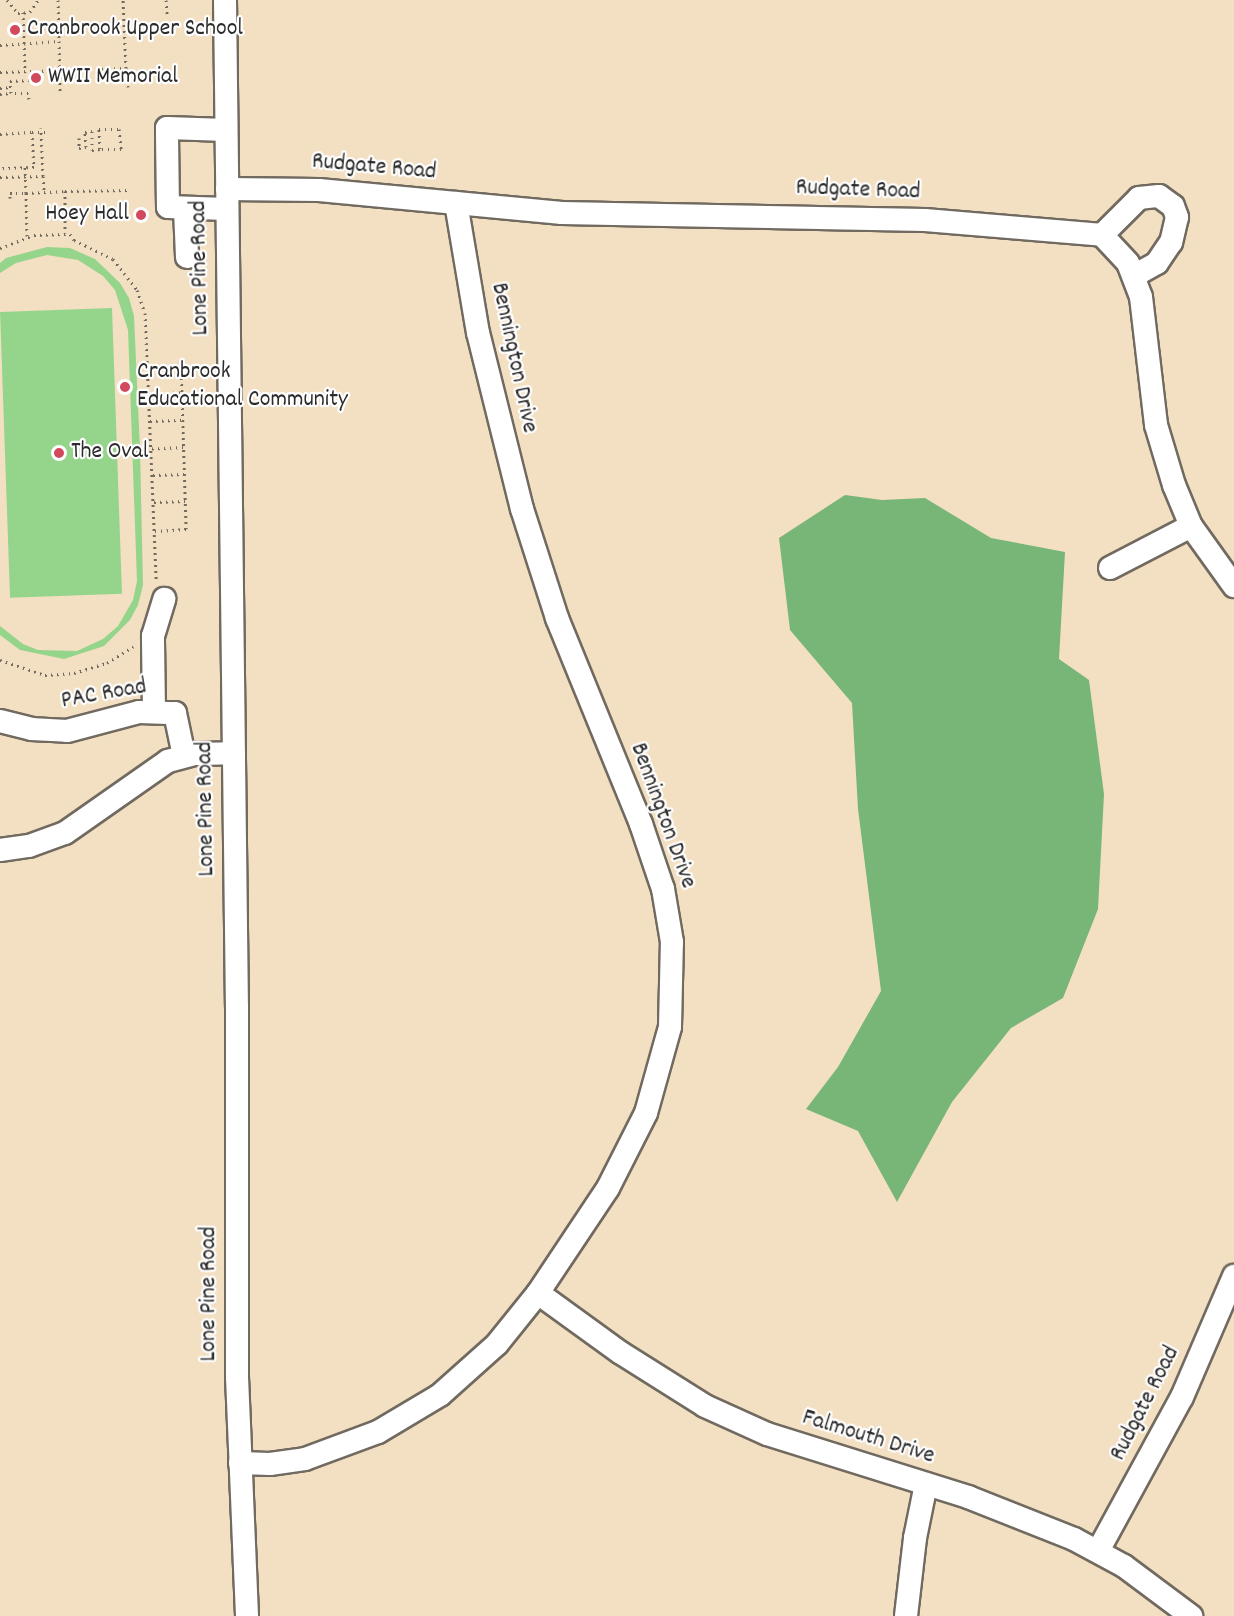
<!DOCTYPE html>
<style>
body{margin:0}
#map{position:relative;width:1234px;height:1616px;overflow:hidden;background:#f3dfc2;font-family:Dekko,sans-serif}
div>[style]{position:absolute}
.green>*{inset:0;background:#95d58b;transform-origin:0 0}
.forest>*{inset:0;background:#78b677}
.path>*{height:3px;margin-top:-1.5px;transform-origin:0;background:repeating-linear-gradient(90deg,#716a60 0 1.5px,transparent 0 6px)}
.roads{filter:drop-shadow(2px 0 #716a60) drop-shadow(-2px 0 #716a60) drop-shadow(0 2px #716a60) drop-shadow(0 -2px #716a60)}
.minor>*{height:22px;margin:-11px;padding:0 11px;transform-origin:11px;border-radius:11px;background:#fff}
.path-bridge>*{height:3px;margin-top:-1.5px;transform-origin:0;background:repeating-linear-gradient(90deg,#716a60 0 1.5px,transparent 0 6px)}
.dots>*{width:16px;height:16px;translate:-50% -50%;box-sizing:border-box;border:3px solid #fff;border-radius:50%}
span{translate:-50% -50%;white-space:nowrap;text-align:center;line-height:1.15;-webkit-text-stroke:4.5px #fff;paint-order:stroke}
.poi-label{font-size:24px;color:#2b2b2b}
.left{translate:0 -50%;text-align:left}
.right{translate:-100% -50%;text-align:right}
.street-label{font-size:24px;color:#2b2b2b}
</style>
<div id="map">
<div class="green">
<div style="clip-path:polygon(47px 247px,70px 248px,95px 259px,120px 283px,129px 298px,134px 316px,140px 449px,143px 585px,138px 605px,130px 620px,104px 646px,64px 659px,20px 650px,0 635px,0 626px,23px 644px,38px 650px,77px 651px,103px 639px,118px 626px,133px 600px,137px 581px,128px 330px,115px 290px,103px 276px,78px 260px,47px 255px,16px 263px,0 273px,0 263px,6px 258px)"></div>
<div style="left:112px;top:308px;width:286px;height:112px;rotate:88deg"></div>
</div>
<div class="forest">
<div style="clip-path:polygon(845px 495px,882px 500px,925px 498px,991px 538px,1065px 552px,1059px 659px,1089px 680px,1104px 794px,1098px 909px,1063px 998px,1011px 1028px,952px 1102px,897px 1202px,858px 1131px,806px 1109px,838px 1067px,881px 991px,858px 809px,852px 703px,790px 630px,779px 538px)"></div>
</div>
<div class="path">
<div style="left:7px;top:0;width:17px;rotate:50deg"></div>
<div style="left:18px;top:13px;width:12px;rotate:-5deg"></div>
<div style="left:30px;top:12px;width:14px;rotate:-56deg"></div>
<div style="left:58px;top:0;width:41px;rotate:88.6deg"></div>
<div style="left:166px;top:0;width:14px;rotate:86deg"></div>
<div style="left:23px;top:12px;width:60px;rotate:88.1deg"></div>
<div style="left:0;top:45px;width:59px;rotate:-3.9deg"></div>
<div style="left:59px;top:41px;width:53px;rotate:88.9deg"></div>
<div style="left:126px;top:68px;width:19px;rotate:84deg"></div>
<div style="left:0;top:72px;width:126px;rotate:-1.8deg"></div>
<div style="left:126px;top:68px;width:68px;rotate:-92.5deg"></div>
<div style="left:0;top:88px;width:10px;rotate:-6deg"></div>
<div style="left:0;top:94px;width:11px;rotate:-5deg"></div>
<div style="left:29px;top:99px;width:6px;rotate:-99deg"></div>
<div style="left:28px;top:93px;width:17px;rotate:180deg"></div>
<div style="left:11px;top:93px;width:12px;rotate:-95deg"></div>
<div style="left:10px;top:81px;width:20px;rotate:-3deg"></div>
<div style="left:30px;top:80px;width:8px;rotate:-76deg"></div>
<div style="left:99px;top:129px;width:20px"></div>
<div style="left:119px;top:129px;width:20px;rotate:84deg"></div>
<div style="left:121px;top:149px;width:21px;rotate:180deg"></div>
<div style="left:100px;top:149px;width:20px;rotate:-93deg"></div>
<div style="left:32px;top:132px;width:15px"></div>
<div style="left:0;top:134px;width:32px;rotate:-4deg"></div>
<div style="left:32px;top:132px;width:35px;rotate:87deg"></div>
<div style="left:34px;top:167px;width:34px;rotate:178deg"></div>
<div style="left:79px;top:138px;width:10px;rotate:90deg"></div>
<div style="left:79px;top:148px;width:7px;rotate:-8deg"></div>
<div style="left:86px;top:147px;width:15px;rotate:-94deg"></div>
<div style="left:85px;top:132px;width:7px;rotate:-8deg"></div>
<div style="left:92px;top:131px;width:19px;rotate:90deg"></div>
<div style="left:92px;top:150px;width:8px;rotate:-7deg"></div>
<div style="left:43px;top:176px;width:16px;rotate:86deg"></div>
<div style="left:65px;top:191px;width:63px;rotate:-0.9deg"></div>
<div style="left:10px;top:198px;width:5px;rotate:-90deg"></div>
<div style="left:10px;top:193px;width:16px"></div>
<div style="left:26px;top:193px;width:26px;rotate:-92deg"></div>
<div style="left:27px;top:236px;width:43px;rotate:-91.3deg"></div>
<div style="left:26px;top:193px;width:39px;rotate:-3deg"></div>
<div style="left:65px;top:191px;width:42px;rotate:90deg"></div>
<div style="left:0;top:248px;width:36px;rotate:-21deg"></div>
<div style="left:34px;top:235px;width:36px;rotate:-2deg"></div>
<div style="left:70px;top:234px;width:7px;rotate:56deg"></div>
<div style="left:74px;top:240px;width:43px;rotate:26deg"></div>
<div style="left:113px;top:259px;width:39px;rotate:52deg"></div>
<div style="left:137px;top:290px;width:24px;rotate:71deg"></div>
<div style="left:145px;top:313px;width:268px;rotate:87.6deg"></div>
<div style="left:147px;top:367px;width:34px;rotate:-2deg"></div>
<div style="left:181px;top:366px;width:163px;rotate:88.2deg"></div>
<div style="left:186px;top:529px;width:31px;rotate:176deg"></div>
<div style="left:149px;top:394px;width:33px;rotate:-3deg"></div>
<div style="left:150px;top:421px;width:33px;rotate:-2deg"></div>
<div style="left:140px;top:449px;width:44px;rotate:-2.6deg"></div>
<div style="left:153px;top:475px;width:31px;rotate:-2deg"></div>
<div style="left:154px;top:502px;width:31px;rotate:-2deg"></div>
<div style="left:0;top:660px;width:47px;rotate:18.4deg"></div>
<div style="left:45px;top:675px;width:29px;rotate:-4deg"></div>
<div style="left:74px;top:673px;width:34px;rotate:-17deg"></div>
<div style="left:107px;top:663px;width:31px;rotate:-32deg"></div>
</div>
<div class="roads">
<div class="minor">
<div style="left:225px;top:0;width:1007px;rotate:89.32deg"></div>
<div style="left:237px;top:1007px;width:370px;rotate:90deg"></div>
<div style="left:237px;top:1377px;width:239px;rotate:87.6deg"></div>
<div style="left:226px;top:130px;width:59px;rotate:-178.1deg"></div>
<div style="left:167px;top:128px;width:8px;rotate:90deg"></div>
<div style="left:167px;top:136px;width:71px;rotate:89.2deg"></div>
<div style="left:168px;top:207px;width:59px;rotate:1.9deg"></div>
<div style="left:227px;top:189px;width:92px;rotate:0.6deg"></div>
<div style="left:319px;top:190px;width:244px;rotate:5.4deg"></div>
<div style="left:562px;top:213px;width:363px;rotate:1.1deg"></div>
<div style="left:925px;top:220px;width:178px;rotate:4.8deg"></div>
<div style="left:1102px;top:235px;width:38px;rotate:47deg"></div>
<div style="left:1128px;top:263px;width:36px;rotate:69deg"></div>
<div style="left:1141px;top:297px;width:129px;rotate:83.3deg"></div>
<div style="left:1156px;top:425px;width:63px;rotate:73.3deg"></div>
<div style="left:1174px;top:485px;width:44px;rotate:67.5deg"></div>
<div style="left:1191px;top:526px;width:74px;rotate:54.4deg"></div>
<div style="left:185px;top:209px;width:48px;rotate:87.6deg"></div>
<div style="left:1102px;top:235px;width:52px;rotate:-45deg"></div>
<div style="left:1139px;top:198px;width:20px;rotate:-6deg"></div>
<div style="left:1159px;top:196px;width:17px;rotate:36deg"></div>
<div style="left:1173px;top:206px;width:12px;rotate:70deg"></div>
<div style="left:1177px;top:217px;width:26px;rotate:103deg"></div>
<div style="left:1171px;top:242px;width:25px;rotate:124deg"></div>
<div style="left:1157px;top:263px;width:26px;rotate:151deg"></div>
<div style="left:1110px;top:568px;width:91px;rotate:-27.4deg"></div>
<div style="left:154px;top:712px;width:76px;rotate:-90.8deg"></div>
<div style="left:153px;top:636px;width:39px;rotate:-73deg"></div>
<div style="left:0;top:721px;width:32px;rotate:14deg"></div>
<div style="left:31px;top:729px;width:36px;rotate:3deg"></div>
<div style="left:67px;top:731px;width:74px;rotate:-14.8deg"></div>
<div style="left:139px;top:712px;width:36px;rotate:2deg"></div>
<div style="left:175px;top:713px;width:44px;rotate:78.2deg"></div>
<div style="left:0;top:850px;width:29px;rotate:-8deg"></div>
<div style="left:29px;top:846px;width:38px;rotate:-20deg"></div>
<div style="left:65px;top:833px;width:126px;rotate:-35deg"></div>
<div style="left:168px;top:761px;width:28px;rotate:-15deg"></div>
<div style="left:195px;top:754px;width:39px;rotate:-1deg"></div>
<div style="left:538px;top:1293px;width:102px;rotate:35.9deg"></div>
<div style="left:621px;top:1353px;width:99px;rotate:32.2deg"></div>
<div style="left:705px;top:1406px;width:68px;rotate:24.3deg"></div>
<div style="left:767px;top:1434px;width:211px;rotate:17.4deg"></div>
<div style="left:968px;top:1497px;width:114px;rotate:21.6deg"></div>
<div style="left:1074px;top:1539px;width:57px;rotate:28.4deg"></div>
<div style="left:1124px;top:1566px;width:84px;rotate:36.7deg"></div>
<div style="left:240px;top:1463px;width:30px;rotate:2deg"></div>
<div style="left:270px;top:1464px;width:35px;rotate:-8deg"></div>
<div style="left:305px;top:1459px;width:78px;rotate:-20.3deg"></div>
<div style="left:378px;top:1432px;width:72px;rotate:-30.8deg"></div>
<div style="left:440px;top:1395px;width:76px;rotate:-41.8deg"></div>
<div style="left:497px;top:1344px;width:65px;rotate:-51.2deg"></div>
<div style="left:538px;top:1293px;width:126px;rotate:-56.3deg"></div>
<div style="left:608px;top:1188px;width:84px;rotate:-63.1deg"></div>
<div style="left:646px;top:1113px;width:89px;rotate:-74.4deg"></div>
<div style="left:670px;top:1027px;width:85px;rotate:-88.7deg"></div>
<div style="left:672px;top:942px;width:54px;rotate:-99.6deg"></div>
<div style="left:663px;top:889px;width:69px;rotate:-108.7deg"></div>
<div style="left:641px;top:824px;width:222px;rotate:-112.2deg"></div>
<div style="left:557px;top:618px;width:114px;rotate:-107.8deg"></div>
<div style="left:522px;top:509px;width:181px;rotate:-104deg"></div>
<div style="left:478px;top:333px;width:132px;rotate:-99.6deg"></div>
<div style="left:1098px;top:1551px;width:175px;rotate:-61.4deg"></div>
<div style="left:1182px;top:1397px;width:132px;rotate:-66.7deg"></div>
<div style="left:906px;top:1616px;width:79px;rotate:-83.4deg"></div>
<div style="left:915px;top:1538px;width:55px;rotate:-78.5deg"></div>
</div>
</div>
<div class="path-bridge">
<div style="left:0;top:177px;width:43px;rotate:-1.3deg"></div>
<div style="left:43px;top:176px;width:48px;rotate:-92.4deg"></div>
</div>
<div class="dots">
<div style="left:15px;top:30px;background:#d1495b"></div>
<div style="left:36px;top:78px;background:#d1495b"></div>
<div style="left:141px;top:215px;background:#d1495b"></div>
<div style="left:125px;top:387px;background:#d1495b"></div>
<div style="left:59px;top:453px;background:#d1495b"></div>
</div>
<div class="poi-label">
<span class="left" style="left:27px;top:30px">Cranbrook Upper School</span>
<span class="left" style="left:48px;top:78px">WWII Memorial</span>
<span class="right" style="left:129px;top:215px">Hoey Hall</span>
<span class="left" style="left:137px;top:387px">Cranbrook<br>Educational Community</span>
<span class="left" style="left:71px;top:453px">The Oval</span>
</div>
<div class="street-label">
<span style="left:374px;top:168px;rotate:5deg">Rudgate Road</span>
<span style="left:858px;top:191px;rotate:2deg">Rudgate Road</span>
<span style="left:201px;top:268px;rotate:-91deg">Lone Pine Road</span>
<span style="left:513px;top:358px;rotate:78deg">Bennington Drive</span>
<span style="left:104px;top:695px;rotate:-10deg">PAC Road</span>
<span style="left:207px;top:809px;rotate:-91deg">Lone Pine Road</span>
<span style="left:662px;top:816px;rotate:70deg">Bennington Drive</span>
<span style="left:210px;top:1294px;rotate:-90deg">Lone Pine Road</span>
<span style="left:1146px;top:1404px;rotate:-63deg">Rudgate Road</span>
<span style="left:868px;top:1438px;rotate:17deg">Falmouth Drive</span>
</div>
</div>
